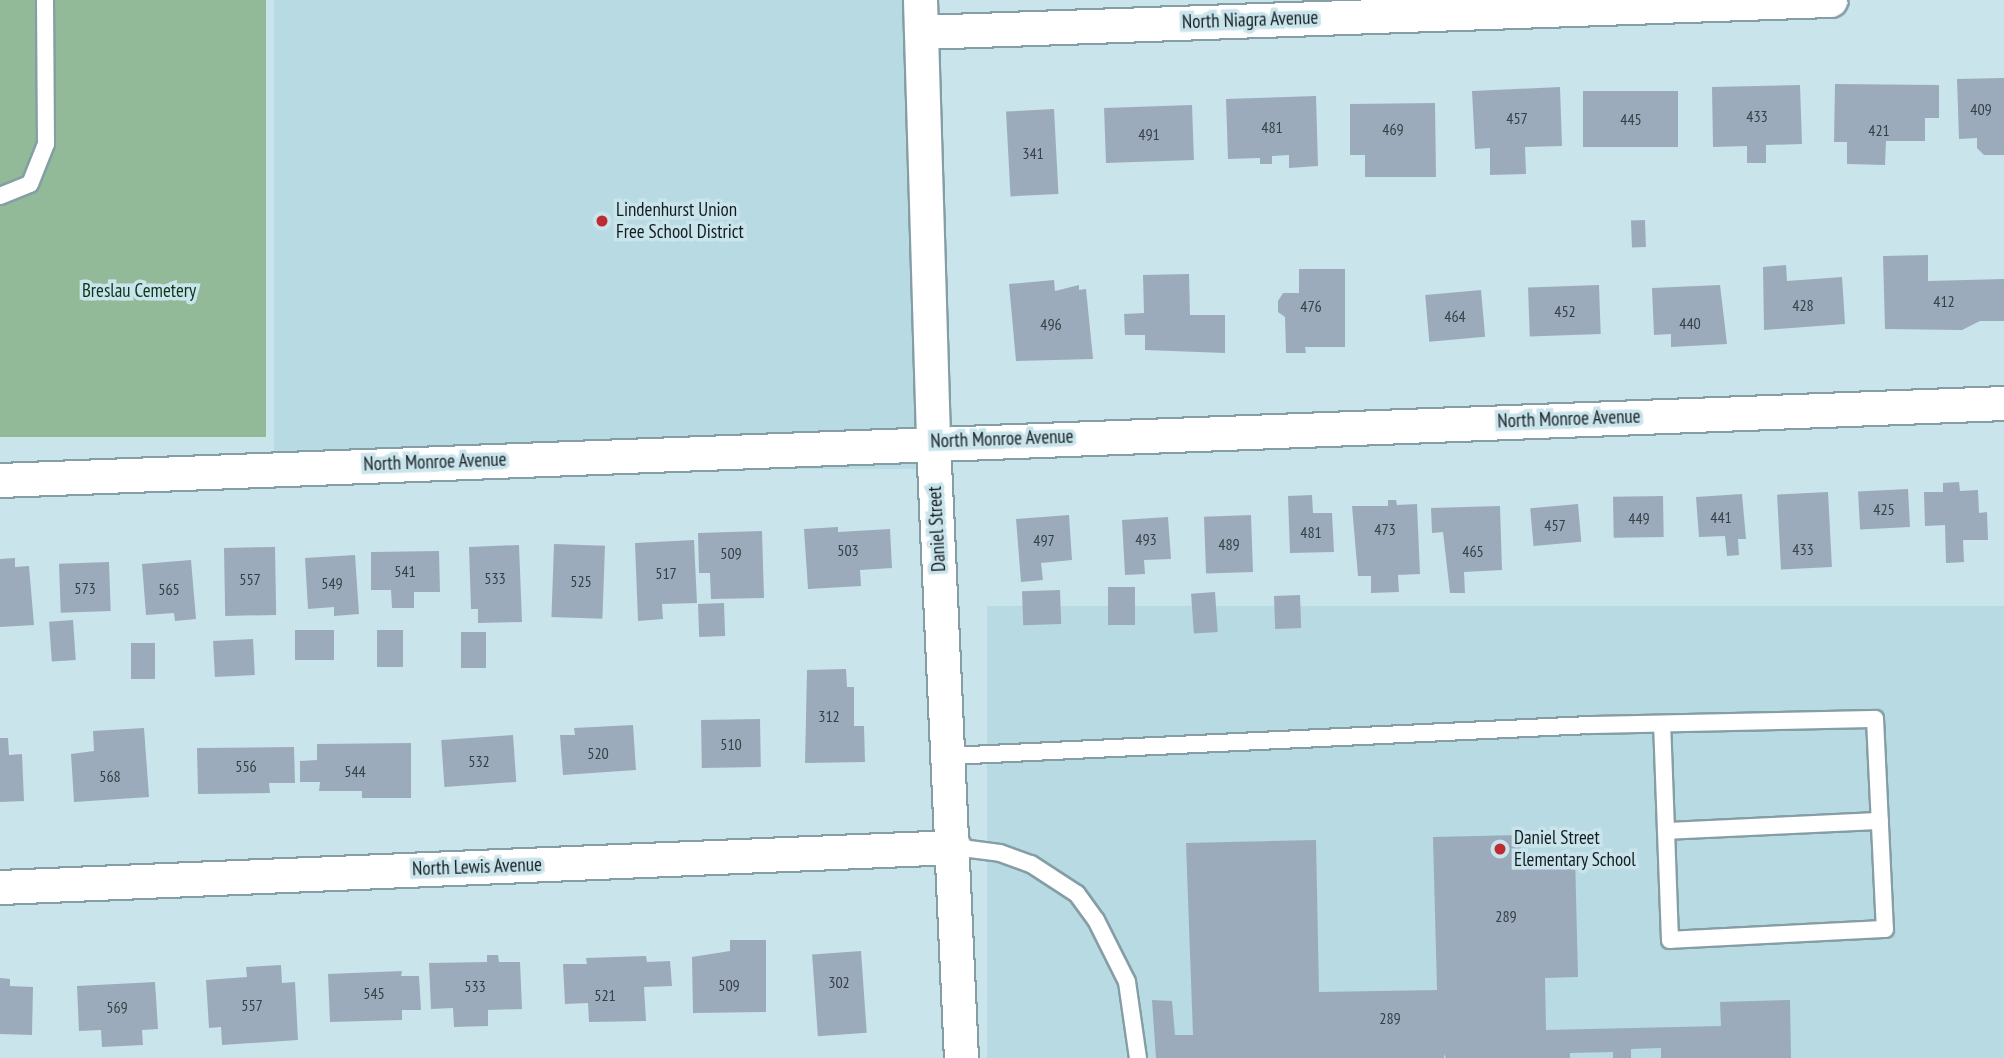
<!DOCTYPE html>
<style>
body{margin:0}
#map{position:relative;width:2004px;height:1058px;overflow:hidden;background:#cae4eb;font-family:"PT Sans Narrow",sans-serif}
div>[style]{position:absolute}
.built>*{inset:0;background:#b7dae3;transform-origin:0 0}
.green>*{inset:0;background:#92ba98;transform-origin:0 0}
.building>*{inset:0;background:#9cabbb;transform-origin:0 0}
.roads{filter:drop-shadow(2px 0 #859ea5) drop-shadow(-2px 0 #859ea5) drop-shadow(0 2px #859ea5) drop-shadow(0 -2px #859ea5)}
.service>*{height:16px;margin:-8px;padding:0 8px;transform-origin:8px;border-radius:8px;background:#fff}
.minor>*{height:33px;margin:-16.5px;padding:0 16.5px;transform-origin:16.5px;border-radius:16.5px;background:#fff}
.dots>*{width:19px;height:19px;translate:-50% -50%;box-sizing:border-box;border:4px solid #cae4eb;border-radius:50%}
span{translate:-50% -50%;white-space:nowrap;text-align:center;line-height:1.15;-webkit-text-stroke:7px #cae4eb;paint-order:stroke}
.number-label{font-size:16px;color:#354047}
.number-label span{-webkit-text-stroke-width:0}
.street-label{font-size:19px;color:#131d20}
.poi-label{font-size:19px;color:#131d20}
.left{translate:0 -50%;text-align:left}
.park-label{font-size:19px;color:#083817}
</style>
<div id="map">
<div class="built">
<div style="left:274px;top:0;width:642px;height:469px"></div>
<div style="left:2004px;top:606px;width:452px;height:1017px;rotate:90deg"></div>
</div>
<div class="green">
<div style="left:0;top:0;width:266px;height:437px"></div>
</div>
<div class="building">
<div style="clip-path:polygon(2004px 78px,2004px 155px,1984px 155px,1977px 148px,1977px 138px,1959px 139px,1957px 79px)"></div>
<div style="clip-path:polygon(1835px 84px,1939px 85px,1939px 118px,1925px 118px,1925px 141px,1886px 141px,1885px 165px,1847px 164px,1847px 142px,1834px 142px)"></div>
<div style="clip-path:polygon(1800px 85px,1802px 144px,1766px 145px,1766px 163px,1747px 163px,1747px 146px,1713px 147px,1712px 87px)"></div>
<div style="clip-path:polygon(1560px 87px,1562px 146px,1525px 147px,1526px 174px,1490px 175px,1490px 148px,1475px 149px,1472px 91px)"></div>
<div style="left:1583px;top:91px;width:95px;height:56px"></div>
<div style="clip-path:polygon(1316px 96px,1318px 166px,1289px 168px,1289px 155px,1272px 156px,1272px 164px,1260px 164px,1260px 158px,1228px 159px,1226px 99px)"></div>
<div style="clip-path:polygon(1435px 103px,1436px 177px,1365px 177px,1365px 155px,1350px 155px,1350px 104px)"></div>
<div style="left:1192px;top:105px;width:55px;height:88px;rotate:88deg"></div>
<div style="left:1054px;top:109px;width:85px;height:48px;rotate:87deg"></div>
<div style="left:1645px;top:220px;width:27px;height:14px;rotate:88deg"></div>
<div style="clip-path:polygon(1928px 255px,1928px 281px,2004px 279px,2004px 321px,1980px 321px,1962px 330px,1885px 329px,1883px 256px)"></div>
<div style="clip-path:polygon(1786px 265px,1787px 281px,1842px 277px,1845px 324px,1764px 330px,1763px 267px)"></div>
<div style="clip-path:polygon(1299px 269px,1345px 269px,1345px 347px,1305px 347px,1306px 353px,1286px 353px,1285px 317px,1278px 312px,1278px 301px,1283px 293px,1299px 293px)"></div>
<div style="clip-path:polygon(1189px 274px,1190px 315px,1225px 315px,1225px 353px,1145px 350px,1145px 335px,1125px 335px,1124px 314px,1144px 313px,1143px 275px)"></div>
<div style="clip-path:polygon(1054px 280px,1055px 291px,1079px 285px,1079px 290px,1086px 289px,1093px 359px,1016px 361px,1009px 284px)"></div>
<div style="left:1599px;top:285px;width:49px;height:71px;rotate:88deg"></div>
<div style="clip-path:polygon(1720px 285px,1727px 344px,1671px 347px,1671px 334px,1654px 335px,1652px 288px)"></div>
<div style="left:1481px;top:290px;width:47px;height:56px;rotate:85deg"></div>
<div style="clip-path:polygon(1959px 482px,1960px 491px,1978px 490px,1979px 513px,1987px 512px,1988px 540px,1963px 540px,1964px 562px,1946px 563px,1945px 525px,1925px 526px,1924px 492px,1943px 492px,1943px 483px)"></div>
<div style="left:1908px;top:489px;width:38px;height:50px;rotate:87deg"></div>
<div style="left:1828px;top:492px;width:75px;height:51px;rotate:87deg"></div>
<div style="clip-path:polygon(1742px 494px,1746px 539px,1738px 539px,1739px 555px,1727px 556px,1725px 536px,1699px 537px,1696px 497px)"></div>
<div style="clip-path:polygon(1312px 495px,1313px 513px,1332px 513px,1334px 552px,1290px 553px,1288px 496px)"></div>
<div style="left:1663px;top:496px;width:41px;height:50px;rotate:89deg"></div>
<div style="clip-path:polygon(1388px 500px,1396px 500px,1397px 505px,1417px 504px,1420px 574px,1398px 575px,1399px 592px,1371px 593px,1371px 576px,1358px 576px,1352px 506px,1388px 506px)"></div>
<div style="left:1578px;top:504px;width:38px;height:48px;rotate:85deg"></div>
<div style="clip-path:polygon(1500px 506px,1502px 570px,1464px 572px,1465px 593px,1450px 593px,1443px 532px,1432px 533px,1431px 508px)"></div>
<div style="clip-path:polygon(1069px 515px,1072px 560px,1041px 563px,1043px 580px,1021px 582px,1016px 519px)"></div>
<div style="left:1251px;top:515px;width:57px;height:47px;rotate:88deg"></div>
<div style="clip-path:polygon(1168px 517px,1171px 559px,1144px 560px,1145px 574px,1125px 575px,1122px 520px)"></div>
<div style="clip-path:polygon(838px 527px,838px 532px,890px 529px,892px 568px,860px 570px,861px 586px,808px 589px,804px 529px)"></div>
<div style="clip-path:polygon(762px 531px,764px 598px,711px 599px,710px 573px,699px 573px,698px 533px)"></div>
<div style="clip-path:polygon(694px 540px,697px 603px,662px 604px,663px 619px,638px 621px,635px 543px)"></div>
<div style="left:554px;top:544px;width:51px;height:73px;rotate:2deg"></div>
<div style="clip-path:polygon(519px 545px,522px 622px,478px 623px,478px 609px,471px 609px,469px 547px)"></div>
<div style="left:275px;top:547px;width:68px;height:51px;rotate:89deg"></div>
<div style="clip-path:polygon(439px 551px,440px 592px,414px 592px,414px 608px,392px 608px,391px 590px,371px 590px,371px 552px)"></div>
<div style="clip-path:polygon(355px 555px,359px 614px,334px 616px,334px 607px,308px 609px,305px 558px)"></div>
<div style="clip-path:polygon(15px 558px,15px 567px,29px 566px,34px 625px,0 627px,0 559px)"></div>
<div style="clip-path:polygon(191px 560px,196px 619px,175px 621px,174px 613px,146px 615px,142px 564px)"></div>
<div style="left:109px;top:562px;width:49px;height:50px;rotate:88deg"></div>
<div style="left:1135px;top:587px;width:38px;height:27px;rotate:90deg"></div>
<div style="left:1060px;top:590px;width:34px;height:38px;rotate:88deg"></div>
<div style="left:1215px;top:592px;width:40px;height:24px;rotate:86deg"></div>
<div style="left:1300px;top:595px;width:33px;height:26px;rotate:88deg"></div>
<div style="left:724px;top:603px;width:33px;height:26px;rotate:88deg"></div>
<div style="left:73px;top:620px;width:40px;height:24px;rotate:86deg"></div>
<div style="left:295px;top:630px;width:39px;height:30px"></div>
<div style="left:377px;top:630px;width:26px;height:37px"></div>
<div style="left:461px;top:632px;width:25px;height:36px"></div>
<div style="left:253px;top:639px;width:36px;height:40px;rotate:87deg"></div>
<div style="left:131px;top:643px;width:24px;height:36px"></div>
<div style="clip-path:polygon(846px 669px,847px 687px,854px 687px,854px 726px,864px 726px,865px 762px,805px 763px,807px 670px)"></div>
<div style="left:760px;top:719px;width:48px;height:59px;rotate:89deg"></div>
<div style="clip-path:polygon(633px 725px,636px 770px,563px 775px,560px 735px,575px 735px,574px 728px)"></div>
<div style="clip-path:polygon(144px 728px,149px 797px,74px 802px,71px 754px,94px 751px,93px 731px)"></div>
<div style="left:513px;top:735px;width:47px;height:72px;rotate:86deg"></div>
<div style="clip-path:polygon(0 738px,8px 738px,9px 755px,22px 754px,24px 801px,0 802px)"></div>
<div style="clip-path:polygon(411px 743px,411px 798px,362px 798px,362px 791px,319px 791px,320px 782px,300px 782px,300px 761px,317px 760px,317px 744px)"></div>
<div style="clip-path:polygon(294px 747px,295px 783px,269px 783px,270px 793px,198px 794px,197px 748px)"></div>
<div style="clip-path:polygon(1520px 835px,1521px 856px,1575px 855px,1578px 977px,1545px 978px,1546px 1030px,1721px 1026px,1720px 1002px,1790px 1000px,1791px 1058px,1661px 1058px,1661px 1048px,1631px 1049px,1631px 1058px,1613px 1058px,1613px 1052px,1570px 1053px,1570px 1058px,1446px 1058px,1444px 1054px,1444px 1058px,1156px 1058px,1152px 1000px,1172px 1001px,1175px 1035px,1193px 1035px,1186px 843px,1316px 840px,1319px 992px,1437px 990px,1433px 837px)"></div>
<div style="clip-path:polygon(730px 940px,766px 940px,766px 1012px,693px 1013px,692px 957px,730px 951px)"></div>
<div style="left:861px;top:951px;width:82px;height:49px;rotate:86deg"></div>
<div style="clip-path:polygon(487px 955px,498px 955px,499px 962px,520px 962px,522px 1009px,488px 1010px,488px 1026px,454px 1027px,453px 1008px,431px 1009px,429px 963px,487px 962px)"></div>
<div style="clip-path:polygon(646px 956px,647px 962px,670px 961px,672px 986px,644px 987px,646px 1021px,589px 1022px,588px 1003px,565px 1004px,563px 964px,587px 964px,586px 958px)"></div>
<div style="clip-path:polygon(281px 965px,282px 983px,295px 982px,298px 1040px,222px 1045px,221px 1027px,209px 1028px,206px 980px,247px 977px,246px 967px)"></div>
<div style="clip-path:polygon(402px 971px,401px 976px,419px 976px,421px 1010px,402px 1010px,402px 1020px,330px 1022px,328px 974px)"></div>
<div style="clip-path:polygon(0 978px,10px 979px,10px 986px,33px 987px,32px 1035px,0 1034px)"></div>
<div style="clip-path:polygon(155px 982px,158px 1029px,142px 1030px,143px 1045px,102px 1047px,101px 1030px,79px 1031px,77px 986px)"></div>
</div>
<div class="roads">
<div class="service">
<div style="left:0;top:196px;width:32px;rotate:-22deg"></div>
<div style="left:30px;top:184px;width:43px;rotate:-68.2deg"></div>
<div style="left:46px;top:144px;width:144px;rotate:-90.4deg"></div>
<div style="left:949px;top:756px;width:641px;rotate:-2.77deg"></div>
<div style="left:1589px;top:725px;width:286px;rotate:-1.2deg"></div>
<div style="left:1875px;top:719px;width:210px;rotate:87.3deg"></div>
<div style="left:1885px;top:929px;width:215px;rotate:177.1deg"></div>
<div style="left:1670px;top:940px;width:216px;rotate:-92.1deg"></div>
<div style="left:1666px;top:831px;width:214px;rotate:-2.7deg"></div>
<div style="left:954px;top:847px;width:46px;rotate:7.4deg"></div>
<div style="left:1000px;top:853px;width:33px;rotate:20deg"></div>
<div style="left:1031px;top:864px;width:55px;rotate:33.1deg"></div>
<div style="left:1077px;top:894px;width:32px;rotate:54deg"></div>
<div style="left:1096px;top:920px;width:69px;rotate:63.4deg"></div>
<div style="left:1127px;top:982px;width:77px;rotate:81.8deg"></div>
</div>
<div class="minor">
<div style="left:920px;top:0;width:442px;rotate:88.3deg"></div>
<div style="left:933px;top:442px;width:617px;rotate:87.4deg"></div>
<div style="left:921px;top:32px;width:910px;rotate:-2.02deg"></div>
<div style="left:0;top:480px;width:2005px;rotate:-2.2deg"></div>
<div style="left:0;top:887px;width:955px;rotate:-2.4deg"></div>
</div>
</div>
<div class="dots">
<div style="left:602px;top:221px;background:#bc2c32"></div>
<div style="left:1500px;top:849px;background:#bc2c32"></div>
</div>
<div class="number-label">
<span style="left:1981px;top:109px">409</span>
<span style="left:1757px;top:116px">433</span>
<span style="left:1517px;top:118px">457</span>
<span style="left:1631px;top:119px">445</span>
<span style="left:1272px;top:127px">481</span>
<span style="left:1393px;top:129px">469</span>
<span style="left:1879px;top:130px">421</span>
<span style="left:1149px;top:134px">491</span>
<span style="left:1033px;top:153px">341</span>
<span style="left:1944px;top:301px">412</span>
<span style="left:1803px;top:305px">428</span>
<span style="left:1311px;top:306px">476</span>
<span style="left:1565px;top:311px">452</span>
<span style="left:1455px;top:316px">464</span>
<span style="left:1690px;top:323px">440</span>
<span style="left:1051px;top:324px">496</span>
<span style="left:1884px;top:509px">425</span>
<span style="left:1721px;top:517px">441</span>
<span style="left:1639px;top:518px">449</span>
<span style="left:1555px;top:525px">457</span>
<span style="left:1385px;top:529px">473</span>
<span style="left:1311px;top:532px">481</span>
<span style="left:1146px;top:539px">493</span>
<span style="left:1044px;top:540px">497</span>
<span style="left:1229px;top:544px">489</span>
<span style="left:1803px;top:549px">433</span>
<span style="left:848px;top:550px">503</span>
<span style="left:1473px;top:551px">465</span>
<span style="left:731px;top:553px">509</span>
<span style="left:405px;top:571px">541</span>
<span style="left:666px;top:573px">517</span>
<span style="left:495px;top:578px">533</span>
<span style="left:250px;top:579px">557</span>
<span style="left:581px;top:581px">525</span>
<span style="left:332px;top:583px">549</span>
<span style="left:85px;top:588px">573</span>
<span style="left:169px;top:589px">565</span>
<span style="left:829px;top:716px">312</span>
<span style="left:731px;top:744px">510</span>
<span style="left:598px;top:753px">520</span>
<span style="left:479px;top:761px">532</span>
<span style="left:246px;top:766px">556</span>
<span style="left:355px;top:771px">544</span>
<span style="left:110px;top:776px">568</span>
<span style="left:1506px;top:916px">289</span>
<span style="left:839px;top:982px">302</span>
<span style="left:729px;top:985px">509</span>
<span style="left:475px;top:986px">533</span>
<span style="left:374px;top:993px">545</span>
<span style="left:605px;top:995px">521</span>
<span style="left:252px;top:1005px">557</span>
<span style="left:117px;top:1007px">569</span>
<span style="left:1390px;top:1018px">289</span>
</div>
<div class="street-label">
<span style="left:1250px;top:20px;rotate:-2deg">North Niagra Avenue</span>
<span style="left:1569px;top:419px;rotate:-2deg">North Monroe Avenue</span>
<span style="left:1002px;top:439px;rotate:-2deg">North Monroe Avenue</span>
<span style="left:435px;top:462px;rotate:-2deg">North Monroe Avenue</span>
<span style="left:937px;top:529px;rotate:-93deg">Daniel Street</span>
<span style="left:477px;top:867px;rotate:-2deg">North Lewis Avenue</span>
</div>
<div class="poi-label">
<span class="left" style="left:616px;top:221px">Lindenhurst Union<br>Free School District</span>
<span class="left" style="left:1514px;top:849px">Daniel Street<br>Elementary School</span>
</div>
<div class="park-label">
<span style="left:139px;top:291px">Breslau Cemetery</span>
</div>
</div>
